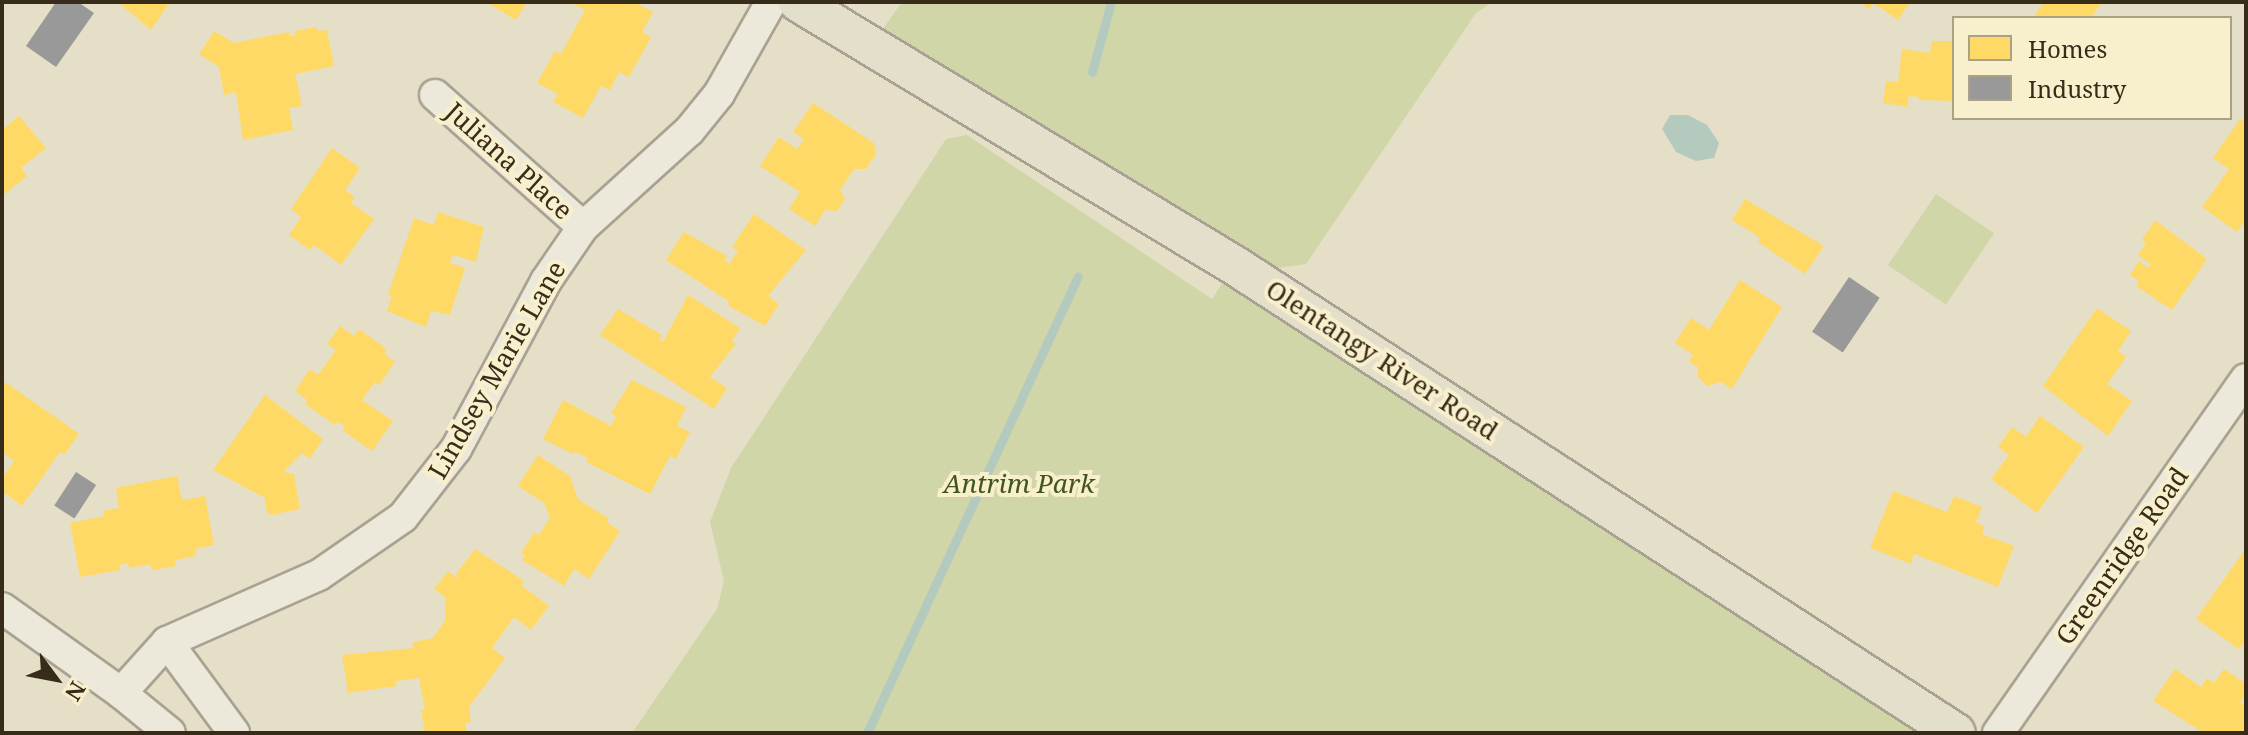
<!DOCTYPE html>
<style>
body{margin:0}
#map{position:relative;width:2248px;height:735px;overflow:hidden;background:#e5dfc8;font-family:"Noto Serif",serif}
div>[style]{position:absolute}
.green>*{inset:0;background:#d1d6a9;transform-origin:0 0}
.water>*{inset:0;background:#b5cabf}
.homes>*{inset:0;background:#ffd966}
.industry>*{inset:0;background:#999;transform-origin:0 0}
.stream>*{height:9px;margin:-4.5px;padding:0 4.5px;transform-origin:4.5px;border-radius:4.5px;background:#b5cabf}
.roads{filter:drop-shadow(2px 0 #a9a292) drop-shadow(-2px 0 #a9a292) drop-shadow(0 2px #a9a292) drop-shadow(0 -2px #a9a292)}
.minor>*{height:30px;margin:-15px;padding:0 15px;transform-origin:15px;border-radius:15px;background:#ece8da}
.major>*{height:38px;margin:-19px;padding:0 19px;transform-origin:19px;border-radius:19px;background:#e4dfcb}
span{translate:-50% -50%;white-space:nowrap;text-align:center;line-height:1.15;-webkit-text-stroke:8px #f8efcc;paint-order:stroke}
.street-label{font-size:26px;color:#372b1a}
.park-label{font-size:26px;color:#42551f;font-style:italic}
.frame{position:absolute;inset:0;border:4px solid #372b1a;pointer-events:none}
.legend{position:absolute;left:1952px;top:16px;width:280px;height:104px;box-sizing:border-box;background:#f8efcc;border:2px solid #aba185;margin:0;padding:10px 14px;list-style:none;font-size:24px;color:#372b1a}
.legend li{display:flex;align-items:center;gap:16px;height:40px}
.legend b{width:40px;border:2px solid #aba185}
.north{position:absolute;left:16px;top:639px;width:80px;height:80px;-webkit-text-stroke:6px #f8efcc;paint-order:stroke;rotate:122deg;font-size:22px;font-weight:700;line-height:32px;text-align:center;color:#372b1a}
.north::after{content:'';display:block;margin:auto;width:28px;height:36px;background:#372b1a;clip-path:polygon(50% 0,100% 100%,50% 72%,0 100%)}
</style>
<div id="map">
<div class="green">
<div style="clip-path:polygon(902px 2px,1493px 2px,1476px 13px,1306px 264px,1278px 268px,880px 33px)"></div>
<div style="clip-path:polygon(967px 135px,1212px 299px,1234px 265px,1956px 733px,632px 733px,717px 609px,724px 581px,710px 522px,731px 468px,946px 139px)"></div>
<div style="left:1936px;top:194px;width:70px;height:86px;rotate:34deg"></div>
</div>
<div class="water">
<div style="clip-path:polygon(1670px 115px,1688px 115px,1707px 125px,1719px 143px,1714px 158px,1696px 161px,1676px 152px,1662px 129px)"></div>
</div>
<div class="homes">
<div style="clip-path:polygon(118px 2px,170px 2px,151px 30px)"></div>
<div style="clip-path:polygon(486px 2px,527px 2px,516px 20px)"></div>
<div style="clip-path:polygon(569px 2px,634px 2px,653px 12px,642px 32px,651px 37px,629px 77px,619px 72px,610px 90px,601px 86px,583px 118px,553px 102px,558px 94px,537px 83px,555px 51px,561px 54px,585px 10px)"></div>
<div style="clip-path:polygon(1859px 2px,1910px 2px,1898px 20px,1873px 3px,1870px 9px)"></div>
<div style="clip-path:polygon(2044px 2px,2102px 2px,2091px 18px,2033px 18px)"></div>
<div style="clip-path:polygon(317px 27px,318px 31px,327px 30px,334px 66px,295px 74px,302px 106px,289px 108px,293px 130px,243px 140px,236px 92px,224px 95px,219px 67px,199px 54px,214px 31px,234px 43px,289px 32px,290px 36px,296px 35px,295px 31px)"></div>
<div style="clip-path:polygon(1932px 41px,1954px 41px,1954px 101px,1919px 100px,1919px 97px,1909px 96px,1907px 107px,1883px 103px,1886px 81px,1898px 82px,1902px 49px,1930px 53px)"></div>
<div style="clip-path:polygon(813px 103px,874px 143px,876px 154px,866px 169px,854px 169px,840px 190px,845px 199px,837px 211px,825px 210px,815px 226px,789px 209px,800px 192px,760px 166px,779px 137px,797px 149px,804px 139px,793px 132px)"></div>
<div style="clip-path:polygon(19px 116px,46px 148px,21px 168px,27px 176px,2px 196px,2px 130px)"></div>
<div style="clip-path:polygon(2240px 119px,2246px 123px,2246px 219px,2237px 232px,2202px 207px,2229px 169px,2213px 158px)"></div>
<div style="clip-path:polygon(332px 148px,360px 168px,345px 190px,355px 197px,351px 203px,374px 219px,341px 265px,314px 245px,310px 250px,289px 235px,301px 217px,291px 209px)"></div>
<div style="clip-path:polygon(1745px 199px,1824px 246px,1805px 274px,1758px 242px,1760px 238px,1732px 220px)"></div>
<div style="clip-path:polygon(438px 212px,484px 227px,476px 262px,453px 255px,450px 263px,465px 268px,450px 315px,431px 311px,426px 327px,387px 311px,392px 297px,388px 295px,414px 218px,434px 225px)"></div>
<div style="clip-path:polygon(754px 214px,806px 250px,768px 296px,779px 304px,765px 326px,729px 306px,728px 301px,666px 260px,684px 232px,727px 256px,724px 260px,729px 264px,738px 251px,732px 247px)"></div>
<div style="clip-path:polygon(2155px 220px,2207px 259px,2172px 310px,2136px 286px,2139px 281px,2130px 275px,2139px 261px,2148px 268px,2151px 265px,2138px 255px,2146px 243px,2142px 240px)"></div>
<div style="clip-path:polygon(1740px 280px,1782px 307px,1732px 389px,1721px 382px,1707px 386px,1698px 377px,1698px 367px,1689px 362px,1693px 355px,1675px 343px,1691px 318px,1709px 330px)"></div>
<div style="clip-path:polygon(688px 295px,740px 328px,732px 341px,736px 344px,710px 377px,727px 388px,714px 409px,600px 335px,618px 309px,662px 335px,659px 339px,663px 342px)"></div>
<div style="clip-path:polygon(2097px 308px,2131px 331px,2118px 351px,2126px 357px,2107px 384px,2132px 401px,2108px 436px,2043px 386px)"></div>
<div style="clip-path:polygon(340px 326px,354px 336px,359px 329px,381px 345px,387px 351px,385px 354px,395px 362px,379px 385px,375px 382px,362px 400px,393px 421px,372px 451px,343px 431px,345px 427px,338px 422px,335px 425px,305px 404px,307px 400px,295px 391px,310px 369px,318px 375px,336px 350px,327px 344px)"></div>
<div style="clip-path:polygon(632px 380px,686px 407px,677px 426px,690px 432px,676px 459px,670px 456px,650px 494px,586px 462px,588px 458px,575px 452px,573px 454px,543px 439px,563px 400px,611px 426px,616px 416px,611px 413px)"></div>
<div style="clip-path:polygon(5px 382px,79px 434px,64px 455px,60px 452px,22px 506px,2px 491px,2px 478px,14px 461px,2px 452px,2px 387px)"></div>
<div style="clip-path:polygon(265px 395px,323px 439px,310px 459px,302px 453px,283px 472px,294px 474px,300px 509px,272px 515px,267px 513px,265px 498px,213px 470px)"></div>
<div style="clip-path:polygon(2040px 416px,2084px 447px,2037px 513px,1991px 479px,2009px 455px,1998px 447px,2012px 427px,2026px 437px)"></div>
<div style="clip-path:polygon(538px 455px,570px 476px,578px 499px,609px 519px,607px 522px,620px 531px,589px 579px,574px 569px,564px 586px,522px 560px,525px 555px,521px 553px,534px 532px,539px 535px,550px 517px,544px 503px,518px 486px)"></div>
<div style="clip-path:polygon(177px 476px,182px 500px,205px 496px,214px 545px,195px 549px,196px 556px,175px 560px,176px 566px,152px 570px,150px 564px,129px 568px,128px 563px,119px 565px,120px 570px,80px 577px,70px 523px,104px 516px,103px 511px,119px 508px,116px 488px)"></div>
<div style="clip-path:polygon(1893px 491px,1947px 512px,1954px 496px,1982px 507px,1976px 523px,1984px 526px,1982px 534px,2014px 546px,1998px 587px,1914px 554px,1911px 564px,1870px 548px)"></div>
<div style="clip-path:polygon(2246px 548px,2246px 640px,2239px 649px,2196px 619px)"></div>
<div style="clip-path:polygon(475px 549px,524px 581px,521px 585px,549px 606px,531px 630px,514px 617px,492px 648px,505px 658px,469px 707px,471px 722px,465px 723px,467px 733px,425px 733px,421px 710px,425px 710px,419px 678px,396px 681px,397px 686px,348px 693px,342px 655px,413px 648px,413px 642px,433px 638px,445px 621px,445px 597px,434px 589px,448px 571px,459px 579px,456px 574px)"></div>
<div style="clip-path:polygon(2175px 669px,2201px 687px,2207px 678px,2214px 683px,2224px 669px,2246px 684px,2246px 694px,2240px 702px,2246px 706px,2246px 733px,2204px 733px,2153px 701px)"></div>
</div>
<div class="industry">
<div style="clip-path:polygon(56px 2px,78px 2px,94px 13px,56px 67px,26px 46px)"></div>
<div style="left:1849px;top:277px;width:37px;height:66px;rotate:34deg"></div>
<div style="left:76px;top:472px;width:24px;height:40px;rotate:33deg"></div>
</div>
<div class="stream">
<div style="left:1092px;top:72px;width:73px;rotate:-74.8deg"></div>
<div style="left:867px;top:733px;width:503px;rotate:-65.22deg"></div>
</div>
<div class="roads">
<div class="minor">
<div style="left:435px;top:95px;width:198px;rotate:41.7deg"></div>
<div style="left:2px;top:608px;width:146px;rotate:35.5deg"></div>
<div style="left:121px;top:693px;width:63px;rotate:39.2deg"></div>
<div style="left:167px;top:642px;width:113px;rotate:53.6deg"></div>
<div style="left:121px;top:693px;width:69px;rotate:-48deg"></div>
<div style="left:167px;top:642px;width:166px;rotate:-23.8deg"></div>
<div style="left:319px;top:575px;width:102px;rotate:-34.6deg"></div>
<div style="left:403px;top:517px;width:86px;rotate:-52.1deg"></div>
<div style="left:456px;top:449px;width:191px;rotate:-61.8deg"></div>
<div style="left:546px;top:281px;width:65px;rotate:-55.6deg"></div>
<div style="left:583px;top:227px;width:143px;rotate:-42.2deg"></div>
<div style="left:689px;top:131px;width:48px;rotate:-51deg"></div>
<div style="left:719px;top:94px;width:106px;rotate:-60.5deg"></div>
<div style="left:1998px;top:733px;width:432px;rotate:-55deg"></div>
</div>
<div class="major">
<div style="left:798px;top:2px;width:509px;rotate:31.1deg"></div>
<div style="left:1234px;top:265px;width:860px;rotate:32.95deg"></div>
</div>
</div>
<div class="street-label">
<span style="left:509px;top:161px;rotate:42deg">Juliana Place</span>
<span style="left:1382px;top:360px;rotate:33deg">Olentangy River Road</span>
<span style="left:497px;top:370px;rotate:-60deg">Lindsey Marie Lane</span>
<span style="left:2122px;top:556px;rotate:-55deg">Greenridge Road</span>
</div>
<div class="park-label">
<span style="left:1019px;top:484px">Antrim Park</span>
</div>
<div class="frame"></div>
<ul class="legend">
<li><b style="height:22px;background:#ffd966"></b>Homes</li>
<li><b style="height:22px;background:#999"></b>Industry</li>
</ul>
<div class="north">N</div>
</div>
